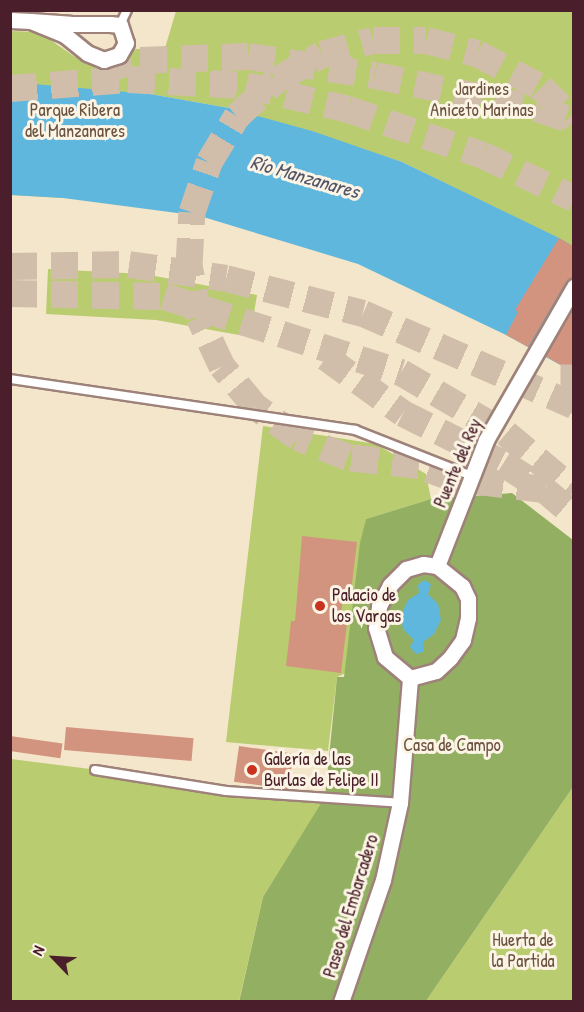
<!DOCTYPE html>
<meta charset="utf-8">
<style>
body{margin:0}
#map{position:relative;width:584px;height:1012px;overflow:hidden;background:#f3e6ca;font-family:"Patrick Hand",sans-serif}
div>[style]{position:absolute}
.green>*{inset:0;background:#bacc70}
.forest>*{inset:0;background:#93b062}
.water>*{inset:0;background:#60b7dd}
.building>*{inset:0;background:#d3947f;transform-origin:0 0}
.highway-tunnel>*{height:27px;margin-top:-13.5px;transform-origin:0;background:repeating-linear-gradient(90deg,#d1beaa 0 27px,transparent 0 41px)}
.roads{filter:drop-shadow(2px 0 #9e827a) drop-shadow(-2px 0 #9e827a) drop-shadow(0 2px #9e827a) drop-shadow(0 -2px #9e827a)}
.lane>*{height:8px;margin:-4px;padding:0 4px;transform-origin:4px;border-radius:4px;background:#fff}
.street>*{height:15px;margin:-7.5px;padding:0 7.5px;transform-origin:7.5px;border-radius:7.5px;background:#fff}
.dots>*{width:16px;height:16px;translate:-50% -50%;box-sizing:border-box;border:3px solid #fcf5e5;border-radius:50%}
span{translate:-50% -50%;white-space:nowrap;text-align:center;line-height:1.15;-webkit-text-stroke:6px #fcf5e5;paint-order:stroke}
.park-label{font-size:18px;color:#6c5340}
.street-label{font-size:18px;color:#4a1f2b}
.poi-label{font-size:18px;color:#4a1f2b}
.left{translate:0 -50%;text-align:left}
.water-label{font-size:20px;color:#525469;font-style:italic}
.frame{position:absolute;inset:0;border:12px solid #4a1f2b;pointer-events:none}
.north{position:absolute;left:24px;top:928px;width:60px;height:60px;-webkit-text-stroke:4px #fcf5e5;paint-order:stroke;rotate:295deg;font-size:16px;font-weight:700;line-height:24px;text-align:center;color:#4a1f2b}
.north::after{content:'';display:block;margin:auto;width:21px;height:27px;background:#4a1f2b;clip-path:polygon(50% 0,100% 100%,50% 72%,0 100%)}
</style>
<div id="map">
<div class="green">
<div style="clip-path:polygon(176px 11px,573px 11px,573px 246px,402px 162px,229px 108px,150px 94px,63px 198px,11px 195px,10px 31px,39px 32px,75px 57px,129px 55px,136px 49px,165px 48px)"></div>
<div style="clip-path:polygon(48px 269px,144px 274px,257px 295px,250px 337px,156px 320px,46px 314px)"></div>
<div style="clip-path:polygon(263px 426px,376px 444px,426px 474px,431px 499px,366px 519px,348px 672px,337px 677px,328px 751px,226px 742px)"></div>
<div style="clip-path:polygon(11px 759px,225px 786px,325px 793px,323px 802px,263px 897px,239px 1001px,11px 1002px)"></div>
<div style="clip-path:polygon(573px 787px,573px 1001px,426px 1001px)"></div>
</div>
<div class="forest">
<div style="clip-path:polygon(512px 493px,573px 540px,573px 787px,426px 1001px,239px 1002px,263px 897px,325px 797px,337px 677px,344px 677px,360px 543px,366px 519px,431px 499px)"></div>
</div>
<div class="water">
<div style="clip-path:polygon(10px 82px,150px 94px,229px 108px,312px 131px,402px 162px,559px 238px,573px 246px,573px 372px,506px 335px,358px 264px,200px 216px,63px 198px,11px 195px)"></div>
<div style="clip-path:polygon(424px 580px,431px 584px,428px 594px,438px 604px,441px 620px,434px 634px,423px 642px,423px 652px,416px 654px,410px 647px,414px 640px,403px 629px,401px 615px,408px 600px,419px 593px,418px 585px)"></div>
</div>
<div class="building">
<div style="clip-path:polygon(559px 238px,573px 246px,573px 277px,566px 282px,528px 347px,506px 335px,518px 312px,515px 310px)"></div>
<div style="clip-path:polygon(573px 307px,573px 372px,545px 356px)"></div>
<div style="clip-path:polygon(302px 536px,357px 542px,351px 592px,344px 592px,340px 622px,347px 623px,341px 673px,286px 666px,291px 621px,295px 621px)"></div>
<div style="left:66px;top:727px;width:128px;height:23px;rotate:5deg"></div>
<div style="left:10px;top:736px;width:53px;height:15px;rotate:8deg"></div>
<div style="left:239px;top:746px;width:55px;height:36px;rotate:8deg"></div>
</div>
<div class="highway-tunnel">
<div style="left:105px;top:68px;width:36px;rotate:-13deg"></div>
<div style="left:140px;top:60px;width:108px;rotate:-2.1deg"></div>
<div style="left:248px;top:56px;width:128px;rotate:8.5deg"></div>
<div style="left:375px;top:75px;width:168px;rotate:11.6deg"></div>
<div style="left:540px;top:109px;width:31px;rotate:19deg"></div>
<div style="left:10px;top:88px;width:118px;rotate:-4.4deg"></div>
<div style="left:128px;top:79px;width:118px;rotate:2.9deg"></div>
<div style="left:246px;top:85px;width:105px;rotate:13.2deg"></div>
<div style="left:348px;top:109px;width:143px;rotate:18.8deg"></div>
<div style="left:483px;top:155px;width:101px;rotate:25.3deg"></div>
<div style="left:10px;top:266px;width:119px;rotate:-1deg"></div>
<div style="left:129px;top:264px;width:98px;rotate:8.2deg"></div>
<div style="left:226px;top:278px;width:141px;rotate:14.3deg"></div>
<div style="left:363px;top:313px;width:230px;rotate:23.6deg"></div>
<div style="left:10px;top:293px;width:154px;rotate:1.1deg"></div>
<div style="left:164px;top:296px;width:249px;rotate:17.8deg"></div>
<div style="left:401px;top:372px;width:121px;rotate:30.2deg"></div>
<div style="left:506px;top:433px;width:89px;rotate:40deg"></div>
<div style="left:326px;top:357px;width:95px;rotate:36deg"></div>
<div style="left:403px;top:413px;width:112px;rotate:26.6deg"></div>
<div style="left:503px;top:463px;width:49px;rotate:32.4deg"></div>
<div style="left:544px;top:489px;width:39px;rotate:40deg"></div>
<div style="left:574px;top:364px;width:49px;rotate:90deg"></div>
<div style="left:544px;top:489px;width:91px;rotate:-173deg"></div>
<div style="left:454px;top:478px;width:37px;rotate:-160deg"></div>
<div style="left:419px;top:465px;width:71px;rotate:-173.6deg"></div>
<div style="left:348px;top:457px;width:54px;rotate:-158.2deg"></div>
<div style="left:298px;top:437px;width:53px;rotate:-144.2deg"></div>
<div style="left:255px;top:406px;width:52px;rotate:-129.5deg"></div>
<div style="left:222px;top:366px;width:54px;rotate:-115.1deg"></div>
<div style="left:199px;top:317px;width:53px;rotate:-100.9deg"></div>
<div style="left:189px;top:265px;width:53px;rotate:-86.8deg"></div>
<div style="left:192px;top:212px;width:53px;rotate:-71.2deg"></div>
<div style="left:209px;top:162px;width:54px;rotate:-58.7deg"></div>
<div style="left:237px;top:116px;width:53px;rotate:-42.7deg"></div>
<div style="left:276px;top:80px;width:53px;rotate:-29.5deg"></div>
<div style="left:322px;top:54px;width:53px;rotate:-15.4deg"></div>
<div style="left:373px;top:40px;width:53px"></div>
<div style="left:426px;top:40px;width:53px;rotate:14.3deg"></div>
<div style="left:477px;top:53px;width:72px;rotate:28deg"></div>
<div style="left:541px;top:87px;width:47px;rotate:45deg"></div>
</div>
<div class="roads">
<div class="lane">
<div style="left:120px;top:25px;width:17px;rotate:-65deg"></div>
<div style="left:10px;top:379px;width:349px;rotate:8.4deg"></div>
<div style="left:355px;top:430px;width:126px;rotate:21.5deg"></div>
<div style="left:95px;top:770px;width:133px;rotate:9.1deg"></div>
<div style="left:226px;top:791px;width:174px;rotate:3.9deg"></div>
</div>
<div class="street">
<div style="left:10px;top:20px;width:21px;rotate:3deg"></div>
<div style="left:31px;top:21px;width:39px;rotate:4deg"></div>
<div style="left:70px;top:24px;width:40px"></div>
<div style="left:110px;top:24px;width:10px;rotate:6deg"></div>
<div style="left:120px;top:25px;width:19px;rotate:72deg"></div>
<div style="left:126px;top:43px;width:14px;rotate:120deg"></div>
<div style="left:119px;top:55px;width:16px;rotate:162deg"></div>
<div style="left:104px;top:60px;width:18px;rotate:-158deg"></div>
<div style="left:87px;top:53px;width:28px;rotate:-141deg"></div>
<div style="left:65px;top:35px;width:37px;rotate:-158deg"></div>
<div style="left:423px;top:564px;width:14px;rotate:8deg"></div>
<div style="left:437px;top:566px;width:32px;rotate:39deg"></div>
<div style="left:462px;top:586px;width:14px;rotate:65deg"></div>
<div style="left:468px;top:599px;width:19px;rotate:90deg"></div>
<div style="left:468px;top:618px;width:23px;rotate:103deg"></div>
<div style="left:463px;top:640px;width:22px;rotate:126deg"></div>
<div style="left:450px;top:658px;width:19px;rotate:137deg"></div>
<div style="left:436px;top:671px;width:27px;rotate:165deg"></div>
<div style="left:410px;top:678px;width:33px;rotate:-140deg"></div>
<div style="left:385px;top:657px;width:30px;rotate:-107deg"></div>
<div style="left:376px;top:628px;width:22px;rotate:-82deg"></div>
<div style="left:379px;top:606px;width:24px;rotate:-62deg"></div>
<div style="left:390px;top:585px;width:23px;rotate:-45deg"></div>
<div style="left:406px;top:569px;width:18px;rotate:-16deg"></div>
<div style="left:437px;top:566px;width:135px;rotate:-68.7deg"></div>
<div style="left:486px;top:440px;width:177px;rotate:-60.1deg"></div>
<div style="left:341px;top:1002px;width:129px;rotate:-71deg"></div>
<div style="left:383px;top:880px;width:79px;rotate:-77.6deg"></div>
<div style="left:400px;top:803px;width:125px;rotate:-85.4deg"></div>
</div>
</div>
<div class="dots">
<div style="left:320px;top:606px;background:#c8321e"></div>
<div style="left:252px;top:770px;background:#c8321e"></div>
</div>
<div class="park-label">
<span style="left:482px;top:100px">Jardines<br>Aniceto Marinas</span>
<span style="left:75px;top:121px">Parque Ribera<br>del Manzanares</span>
<span style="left:452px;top:745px">Casa de Campo</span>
<span style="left:523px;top:951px">Huerta de<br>la Partida</span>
</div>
<div class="street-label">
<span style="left:458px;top:463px;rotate:-67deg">Puente del Rey</span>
<span style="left:351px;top:906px;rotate:-73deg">Paseo del Embarcadero</span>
</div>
<div class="poi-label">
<span class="left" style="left:332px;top:606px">Palacio de<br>los Vargas</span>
<span class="left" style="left:264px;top:770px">Galería de las<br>Burlas de Felipe II</span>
</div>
<div class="water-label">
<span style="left:305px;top:176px;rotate:16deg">Río Manzanares</span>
</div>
<div class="frame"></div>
<div class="north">N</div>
</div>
